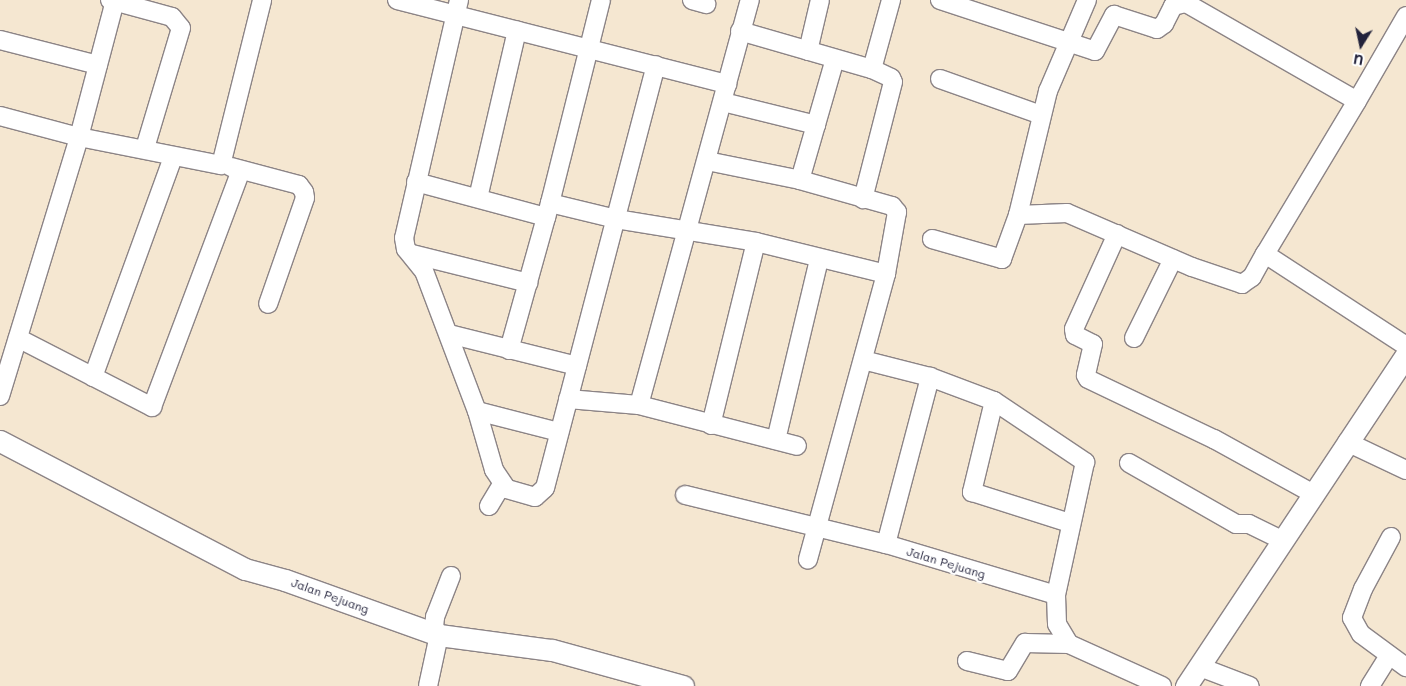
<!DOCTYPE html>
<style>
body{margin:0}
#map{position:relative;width:1406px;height:686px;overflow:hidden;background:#f5e7d1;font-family:Mali,sans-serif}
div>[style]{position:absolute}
.roads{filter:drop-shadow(1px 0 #8c8486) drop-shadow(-1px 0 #8c8486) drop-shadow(0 1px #8c8486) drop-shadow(0 -1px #8c8486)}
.minor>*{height:18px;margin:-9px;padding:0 9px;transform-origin:9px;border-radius:9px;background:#fff}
.tertiary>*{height:21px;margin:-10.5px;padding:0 10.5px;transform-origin:10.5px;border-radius:10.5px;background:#fff}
span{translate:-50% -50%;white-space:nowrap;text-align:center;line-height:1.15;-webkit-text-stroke:5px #fff;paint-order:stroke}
.street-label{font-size:12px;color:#22223b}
.north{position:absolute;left:1336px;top:20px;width:50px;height:50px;-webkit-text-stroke:4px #fff;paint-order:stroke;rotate:190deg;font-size:14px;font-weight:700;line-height:20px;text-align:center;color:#22223b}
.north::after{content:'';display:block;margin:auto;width:18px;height:22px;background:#22223b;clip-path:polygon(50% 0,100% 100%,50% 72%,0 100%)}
</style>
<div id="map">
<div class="roads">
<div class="minor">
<div style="left:110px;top:0;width:64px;rotate:15.3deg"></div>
<div style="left:172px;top:17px;width:14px;rotate:51deg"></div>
<div style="left:181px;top:28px;width:125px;rotate:106.7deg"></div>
<div style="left:397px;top:0;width:341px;rotate:14.3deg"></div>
<div style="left:459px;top:0;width:244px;rotate:103deg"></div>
<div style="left:404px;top:238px;width:11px;rotate:80deg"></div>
<div style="left:406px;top:249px;width:28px;rotate:51deg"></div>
<div style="left:424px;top:271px;width:150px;rotate:69.3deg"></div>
<div style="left:477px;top:411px;width:61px;rotate:73.9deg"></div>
<div style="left:494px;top:470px;width:23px;rotate:56deg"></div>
<div style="left:507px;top:489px;width:29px;rotate:16deg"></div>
<div style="left:535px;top:497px;width:13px;rotate:-42deg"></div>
<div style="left:545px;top:488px;width:437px;rotate:-75.3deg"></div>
<div style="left:692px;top:0;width:15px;rotate:16deg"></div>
<div style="left:940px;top:0;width:163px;rotate:18.2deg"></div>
<div style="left:1095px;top:51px;width:41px;rotate:-62.2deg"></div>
<div style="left:1114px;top:15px;width:45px;rotate:18deg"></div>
<div style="left:1157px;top:29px;width:9px;rotate:-36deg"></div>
<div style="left:1164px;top:24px;width:20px;rotate:-63deg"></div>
<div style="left:1173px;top:6px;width:13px;rotate:-13deg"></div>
<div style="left:1186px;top:3px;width:197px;rotate:29.8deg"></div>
<div style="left:1357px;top:101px;width:179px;rotate:121deg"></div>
<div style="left:1265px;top:254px;width:168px;rotate:33.1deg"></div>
<div style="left:1087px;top:0;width:99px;rotate:113.2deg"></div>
<div style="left:1048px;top:91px;width:128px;rotate:103.6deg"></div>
<div style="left:1018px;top:215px;width:49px;rotate:-2.3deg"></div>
<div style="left:1067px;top:213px;width:136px;rotate:23.4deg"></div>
<div style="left:1192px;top:267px;width:53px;rotate:18.8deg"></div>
<div style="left:1242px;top:284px;width:12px;rotate:-35deg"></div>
<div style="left:1252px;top:277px;width:26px;rotate:-61deg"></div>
<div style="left:740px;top:31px;width:137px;rotate:16.1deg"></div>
<div style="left:872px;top:69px;width:21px;rotate:25deg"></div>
<div style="left:891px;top:78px;width:4px;rotate:63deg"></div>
<div style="left:893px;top:82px;width:121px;rotate:104.4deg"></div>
<div style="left:0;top:40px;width:101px;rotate:14.3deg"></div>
<div style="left:808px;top:51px;width:52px;rotate:-76.8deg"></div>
<div style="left:872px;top:69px;width:72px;rotate:-74.6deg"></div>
<div style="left:940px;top:79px;width:107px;rotate:19.6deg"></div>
<div style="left:1357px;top:101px;width:98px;rotate:-60deg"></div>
<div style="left:723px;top:102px;width:96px;rotate:13.9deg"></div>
<div style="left:0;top:116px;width:82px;rotate:14.9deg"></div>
<div style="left:79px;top:137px;width:145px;rotate:11.2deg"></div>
<div style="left:221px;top:165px;width:170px;rotate:-76deg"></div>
<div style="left:707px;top:161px;width:95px;rotate:11.5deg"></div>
<div style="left:800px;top:180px;width:96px;rotate:15.8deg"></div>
<div style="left:892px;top:206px;width:8px;rotate:50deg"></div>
<div style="left:897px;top:212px;width:63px;rotate:100.1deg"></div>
<div style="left:886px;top:274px;width:296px;rotate:105.3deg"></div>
<div style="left:231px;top:167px;width:70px;rotate:14.8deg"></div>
<div style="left:299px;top:185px;width:9px;rotate:54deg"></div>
<div style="left:304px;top:192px;width:6px;rotate:81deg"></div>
<div style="left:305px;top:198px;width:112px;rotate:109.2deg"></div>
<div style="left:800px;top:180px;width:126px;rotate:-73.9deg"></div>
<div style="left:416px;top:182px;width:135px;rotate:15.1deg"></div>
<div style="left:478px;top:198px;width:172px;rotate:-76.9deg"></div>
<div style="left:550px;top:203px;width:68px;rotate:13.6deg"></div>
<div style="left:616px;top:219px;width:142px;rotate:9.3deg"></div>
<div style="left:756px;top:242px;width:134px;rotate:13.8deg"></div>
<div style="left:1117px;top:234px;width:104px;rotate:114.4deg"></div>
<div style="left:1074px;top:329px;width:6px;rotate:81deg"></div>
<div style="left:1075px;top:335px;width:20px;rotate:27deg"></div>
<div style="left:1093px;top:344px;width:32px;rotate:103deg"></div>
<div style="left:1086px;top:375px;width:4px;rotate:63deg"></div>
<div style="left:1088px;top:379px;width:140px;rotate:25.5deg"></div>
<div style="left:1214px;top:439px;width:112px;rotate:28.9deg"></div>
<div style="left:932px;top:239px;width:73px;rotate:15.9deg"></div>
<div style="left:1002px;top:259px;width:47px;rotate:-70deg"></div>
<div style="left:412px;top:254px;width:120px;rotate:14deg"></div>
<div style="left:449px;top:334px;width:132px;rotate:14deg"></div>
<div style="left:18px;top:338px;width:151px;rotate:27.2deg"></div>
<div style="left:152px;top:407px;width:253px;rotate:-69.4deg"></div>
<div style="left:1134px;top:338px;width:88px;rotate:-63.7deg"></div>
<div style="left:509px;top:350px;width:153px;rotate:-74.4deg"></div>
<div style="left:550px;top:203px;width:209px;rotate:-75.9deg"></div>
<div style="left:863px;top:360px;width:69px;rotate:14.2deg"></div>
<div style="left:930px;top:377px;width:68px;rotate:20.6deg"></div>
<div style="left:994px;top:401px;width:110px;rotate:33.8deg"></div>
<div style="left:1085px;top:462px;width:136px;rotate:102.3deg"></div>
<div style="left:93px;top:377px;width:234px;rotate:-70deg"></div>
<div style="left:0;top:396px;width:271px;rotate:-73deg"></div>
<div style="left:79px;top:137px;width:141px;rotate:-75.2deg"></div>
<div style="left:568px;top:399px;width:71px;rotate:4.8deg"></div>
<div style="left:639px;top:405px;width:163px;rotate:14.5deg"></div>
<div style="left:994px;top:401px;width:94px;rotate:103.6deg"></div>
<div style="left:972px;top:492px;width:103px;rotate:17.6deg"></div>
<div style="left:639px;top:405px;width:420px;rotate:-74.7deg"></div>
<div style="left:477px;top:411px;width:85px;rotate:14.4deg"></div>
<div style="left:711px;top:425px;width:188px;rotate:-76.2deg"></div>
<div style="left:776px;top:440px;width:185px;rotate:-76.6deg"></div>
<div style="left:1347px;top:442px;width:65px;rotate:25.4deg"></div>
<div style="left:1129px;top:463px;width:123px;rotate:29.7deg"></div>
<div style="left:1236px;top:524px;width:13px"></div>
<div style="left:1249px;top:524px;width:37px;rotate:26deg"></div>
<div style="left:685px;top:495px;width:207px;rotate:13.7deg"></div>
<div style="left:886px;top:544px;width:177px;rotate:16.7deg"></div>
<div style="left:1056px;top:595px;width:29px;rotate:88deg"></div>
<div style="left:1057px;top:624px;width:23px;rotate:59deg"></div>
<div style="left:1069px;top:644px;width:102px;rotate:24.3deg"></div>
<div style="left:489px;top:506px;width:26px;rotate:-59deg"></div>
<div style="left:1391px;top:537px;width:59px;rotate:118.3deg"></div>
<div style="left:1363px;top:589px;width:31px;rotate:111deg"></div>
<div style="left:1352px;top:618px;width:18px;rotate:61deg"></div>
<div style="left:1361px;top:634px;width:56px;rotate:36.3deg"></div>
<div style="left:886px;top:544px;width:173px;rotate:-75.2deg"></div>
<div style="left:967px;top:661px;width:42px;rotate:13.7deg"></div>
<div style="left:1008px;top:671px;width:33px;rotate:-59deg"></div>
<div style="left:1025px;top:643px;width:44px;rotate:1.3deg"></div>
<div style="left:1200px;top:667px;width:53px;rotate:20.8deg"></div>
<div style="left:428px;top:686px;width:52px;rotate:-77.8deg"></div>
<div style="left:439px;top:635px;width:9px;rotate:-122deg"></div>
<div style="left:434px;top:627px;width:10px;rotate:-84deg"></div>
<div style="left:435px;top:617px;width:44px;rotate:-68.7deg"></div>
<div style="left:1370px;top:686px;width:36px;rotate:-58deg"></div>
</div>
<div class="tertiary">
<div style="left:0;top:441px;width:276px;rotate:27.6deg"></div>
<div style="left:245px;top:569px;width:41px;rotate:15.4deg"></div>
<div style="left:285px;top:580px;width:164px;rotate:19.7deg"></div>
<div style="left:439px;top:635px;width:114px;rotate:7.6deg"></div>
<div style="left:552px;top:650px;width:136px;rotate:15.4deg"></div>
<div style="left:1186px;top:686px;width:397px;rotate:-56.4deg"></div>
</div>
</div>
<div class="street-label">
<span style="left:946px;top:563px;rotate:17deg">Jalan Pejuang</span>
<span style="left:330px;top:596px;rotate:20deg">Jalan Pejuang</span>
</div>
<div class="north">U</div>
</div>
